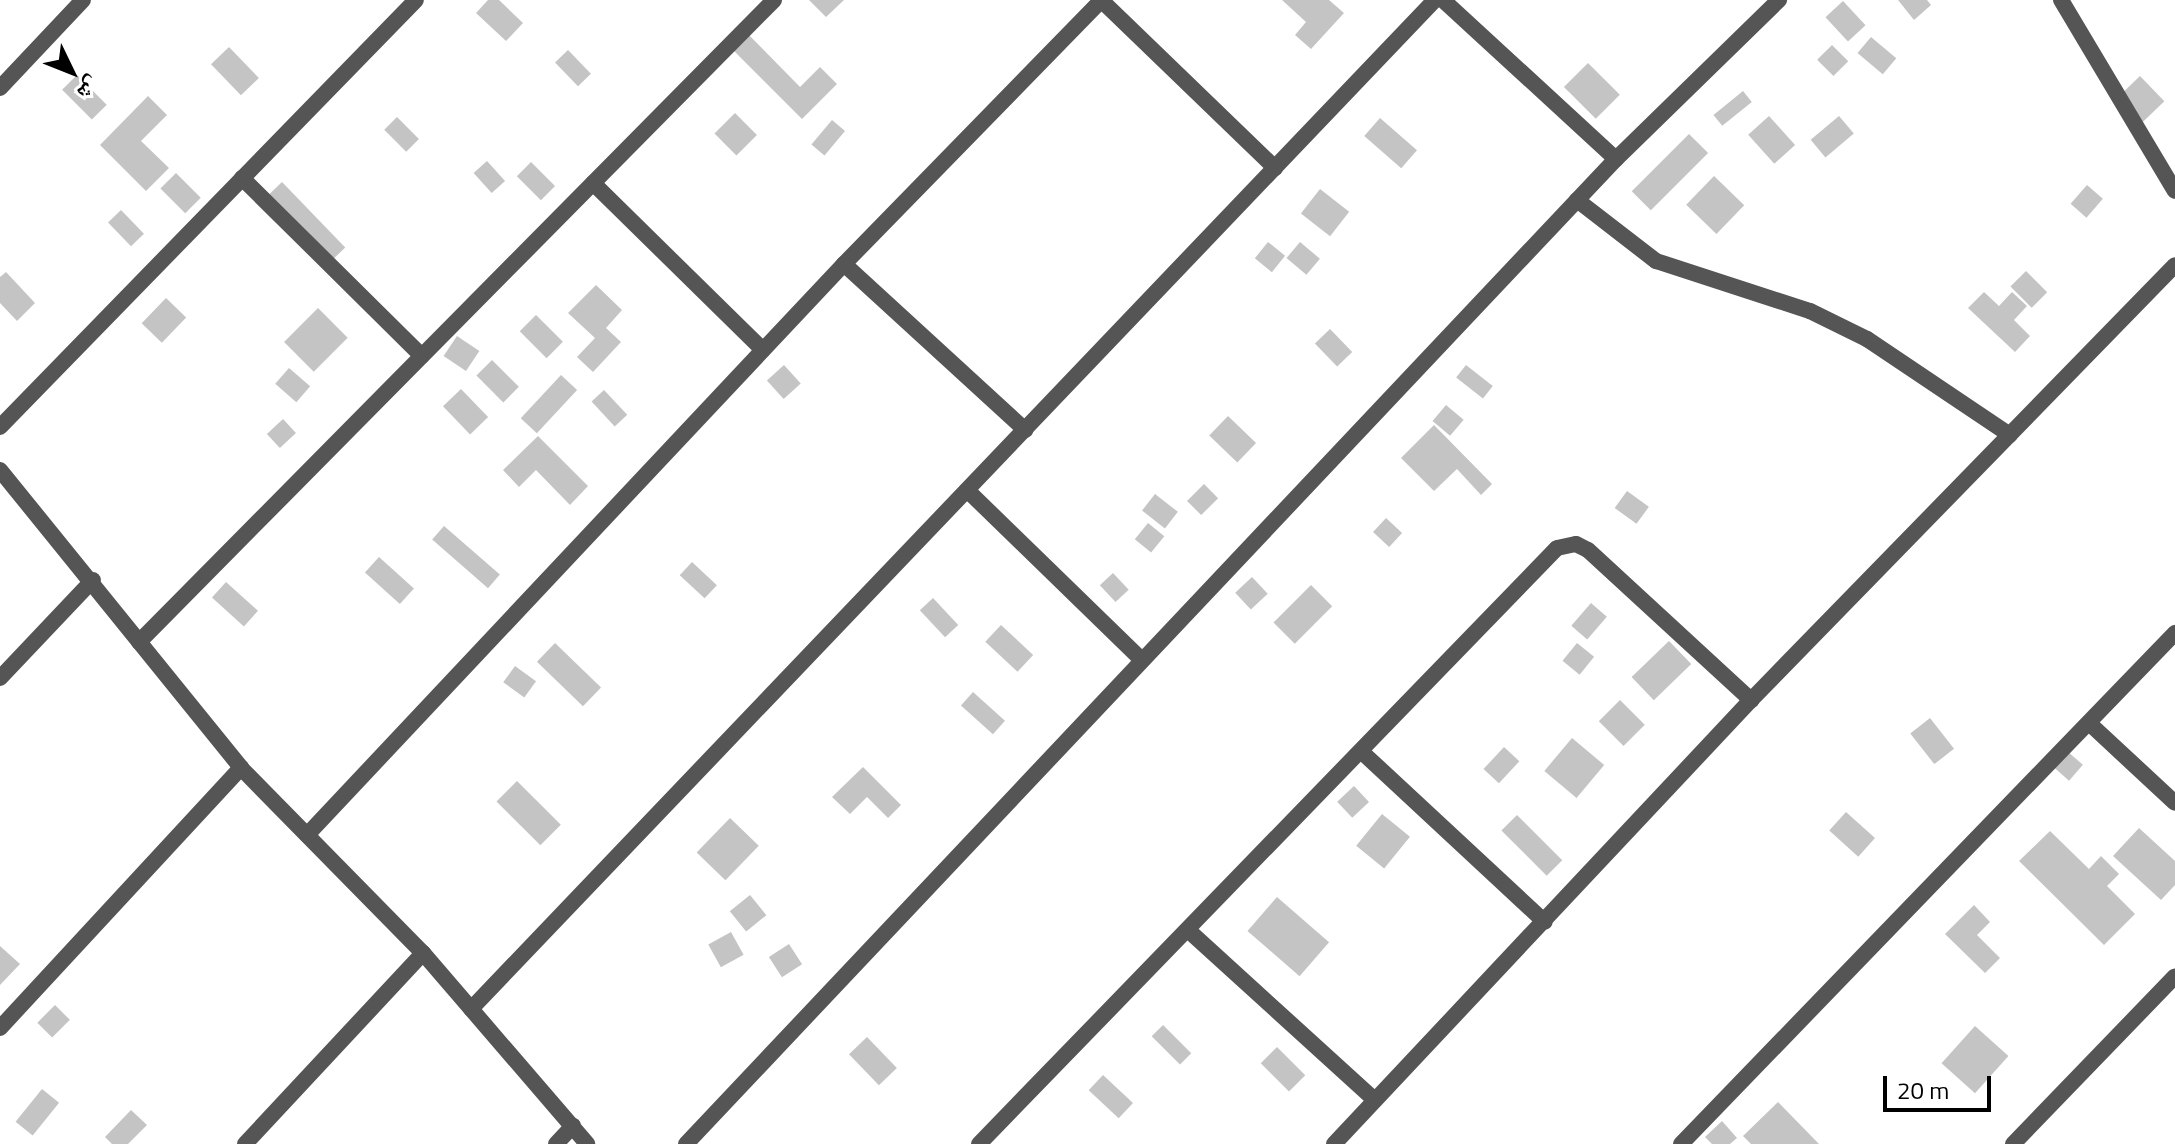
<!DOCTYPE html>
<meta charset="utf-8">
<style>
body{margin:0}
#map{position:relative;width:2175px;height:1144px;overflow:hidden;background:#fff;font-family:"Titillium Web","Noto Naskh Arabic",sans-serif}
div>[style]{position:absolute}
.building>*{inset:0;background:#c4c4c4;transform-origin:0 0}
.minor>*{height:16px;margin:-8px;padding:0 8px;transform-origin:8px;border-radius:8px;background:#555}
span{translate:-50% -50%;white-space:nowrap;text-align:center;line-height:1.15;-webkit-text-stroke:6px #fff;paint-order:stroke}
.north{position:absolute;left:32px;top:32px;width:80px;height:80px;-webkit-text-stroke:6px #fff;paint-order:stroke;rotate:133deg;font-size:22px;font-weight:700;line-height:32px;text-align:center;color:#000}
.north::after{content:'';display:block;margin:auto;width:28px;height:36px;background:#000;clip-path:polygon(50% 0,100% 100%,50% 72%,0 100%)}
.scale{position:absolute;left:1883px;top:1076px;width:108px;height:36px;box-sizing:border-box;border:4px solid #000;border-top:0;padding-left:10px;font-size:24px;line-height:28px;white-space:nowrap;color:#000;-webkit-text-stroke:6px #fff;paint-order:stroke}
</style>
<div id="map">
<div class="building">
<div style="clip-path:polygon(488px 0,499px 0,523px 23px,506px 41px,476px 13px)"></div>
<div style="clip-path:polygon(809px 0,844px 0,826px 17px)"></div>
<div style="clip-path:polygon(1282px 0,1329px 0,1344px 13px,1311px 49px,1295px 35px,1306px 22px)"></div>
<div style="clip-path:polygon(1898px 0,1927px 0,1931px 5px,1914px 20px)"></div>
<div style="left:1843px;top:1px;width:33px;height:24px;rotate:47deg"></div>
<div style="clip-path:polygon(749px 35px,800px 87px,820px 67px,837px 84px,802px 119px,733px 50px)"></div>
<div style="left:1871px;top:37px;width:33px;height:21px;rotate:40deg"></div>
<div style="left:1832px;top:45px;width:23px;height:21px;rotate:45deg"></div>
<div style="left:229px;top:47px;width:43px;height:25px;rotate:46deg"></div>
<div style="left:568px;top:50px;width:33px;height:18px;rotate:46deg"></div>
<div style="left:1588px;top:63px;width:45px;height:34px;rotate:45deg"></div>
<div style="left:77px;top:75px;width:42px;height:21px;rotate:45deg"></div>
<div style="left:2140px;top:76px;width:35px;height:31px;rotate:46deg"></div>
<div style="left:1743px;top:91px;width:14px;height:38px;rotate:51deg"></div>
<div style="clip-path:polygon(148px 96px,167px 115px,141px 141px,169px 168px,146px 191px,100px 145px)"></div>
<div style="left:735px;top:113px;width:31px;height:29px;rotate:45deg"></div>
<div style="left:1769px;top:116px;width:39px;height:28px;rotate:48deg"></div>
<div style="left:1839px;top:116px;width:23px;height:37px;rotate:50deg"></div>
<div style="left:397px;top:117px;width:31px;height:18px;rotate:45deg"></div>
<div style="left:1380px;top:118px;width:49px;height:24px;rotate:41deg"></div>
<div style="left:832px;top:120px;width:17px;height:32px;rotate:40deg"></div>
<div style="left:1689px;top:134px;width:27px;height:81px;rotate:45deg"></div>
<div style="left:487px;top:161px;width:27px;height:18px;rotate:48deg"></div>
<div style="left:531px;top:162px;width:34px;height:20px;rotate:45deg"></div>
<div style="left:176px;top:173px;width:35px;height:22px;rotate:45deg"></div>
<div style="left:1714px;top:176px;width:42px;height:40px;rotate:44deg"></div>
<div style="left:282px;top:182px;width:91px;height:22px;rotate:46deg"></div>
<div style="left:2087px;top:185px;width:21px;height:25px;rotate:41deg"></div>
<div style="left:1320px;top:189px;width:37px;height:31px;rotate:38deg"></div>
<div style="left:121px;top:210px;width:33px;height:18px;rotate:46deg"></div>
<div style="left:1268px;top:242px;width:22px;height:21px;rotate:39deg"></div>
<div style="left:1300px;top:242px;width:26px;height:21px;rotate:40deg"></div>
<div style="left:2026px;top:271px;width:30px;height:22px;rotate:45deg"></div>
<div style="clip-path:polygon(6px 272px,35px 303px,17px 321px,0 303px,0 277px)"></div>
<div style="clip-path:polygon(596px 285px,622px 310px,606px 328px,621px 342px,593px 372px,577px 357px,595px 338px,568px 313px)"></div>
<div style="clip-path:polygon(1984px 292px,1999px 306px,2012px 292px,2027px 306px,2014px 320px,2030px 336px,2015px 352px,1968px 308px)"></div>
<div style="left:166px;top:298px;width:28px;height:35px;rotate:44deg"></div>
<div style="left:318px;top:308px;width:42px;height:48px;rotate:45deg"></div>
<div style="left:536px;top:315px;width:38px;height:23px;rotate:45deg"></div>
<div style="left:1330px;top:329px;width:32px;height:21px;rotate:46deg"></div>
<div style="left:457px;top:336px;width:27px;height:24px;rotate:34deg"></div>
<div style="left:492px;top:360px;width:38px;height:22px;rotate:45deg"></div>
<div style="left:784px;top:365px;width:25px;height:23px;rotate:48deg"></div>
<div style="left:1466px;top:365px;width:34px;height:16px;rotate:38deg"></div>
<div style="left:289px;top:368px;width:28px;height:21px;rotate:41deg"></div>
<div style="left:561px;top:375px;width:22px;height:59px;rotate:43deg"></div>
<div style="left:461px;top:389px;width:39px;height:25px;rotate:46deg"></div>
<div style="left:604px;top:390px;width:34px;height:17px;rotate:47deg"></div>
<div style="left:1446px;top:405px;width:23px;height:21px;rotate:40deg"></div>
<div style="left:1228px;top:416px;width:39px;height:27px;rotate:44deg"></div>
<div style="left:283px;top:419px;width:19px;height:22px;rotate:47deg"></div>
<div style="clip-path:polygon(1434px 425px,1492px 484px,1481px 495px,1457px 469px,1434px 491px,1401px 458px)"></div>
<div style="clip-path:polygon(538px 436px,588px 486px,570px 505px,536px 470px,519px 487px,503px 470px)"></div>
<div style="left:1204px;top:484px;width:20px;height:24px;rotate:45deg"></div>
<div style="left:1627px;top:491px;width:27px;height:21px;rotate:36deg"></div>
<div style="left:1155px;top:494px;width:29px;height:21px;rotate:38deg"></div>
<div style="left:1386px;top:518px;width:22px;height:19px;rotate:43deg"></div>
<div style="left:1148px;top:523px;width:21px;height:21px;rotate:39deg"></div>
<div style="left:444px;top:526px;width:74px;height:18px;rotate:41deg"></div>
<div style="left:379px;top:557px;width:47px;height:21px;rotate:42deg"></div>
<div style="left:692px;top:562px;width:34px;height:18px;rotate:43deg"></div>
<div style="left:1113px;top:573px;width:23px;height:18px;rotate:47deg"></div>
<div style="left:1252px;top:577px;width:23px;height:23px;rotate:47deg"></div>
<div style="left:226px;top:582px;width:43px;height:21px;rotate:42deg"></div>
<div style="left:1311px;top:585px;width:30px;height:53px;rotate:45deg"></div>
<div style="left:933px;top:598px;width:37px;height:18px;rotate:47deg"></div>
<div style="left:1591px;top:603px;width:21px;height:30px;rotate:41deg"></div>
<div style="left:1001px;top:625px;width:44px;height:23px;rotate:43deg"></div>
<div style="left:1669px;top:641px;width:32px;height:52px;rotate:46deg"></div>
<div style="left:555px;top:643px;width:64px;height:26px;rotate:44deg"></div>
<div style="left:1577px;top:643px;width:22px;height:23px;rotate:39deg"></div>
<div style="left:515px;top:666px;width:26px;height:20px;rotate:36deg"></div>
<div style="left:973px;top:692px;width:43px;height:18px;rotate:42deg"></div>
<div style="left:1620px;top:700px;width:35px;height:30px;rotate:45deg"></div>
<div style="left:1930px;top:718px;width:39px;height:25px;rotate:52deg"></div>
<div style="left:1572px;top:738px;width:42px;height:43px;rotate:40deg"></div>
<div style="left:1504px;top:747px;width:21px;height:30px;rotate:43deg"></div>
<div style="left:2067px;top:751px;width:21px;height:21px;rotate:41deg"></div>
<div style="clip-path:polygon(863px 767px,901px 805px,888px 818px,867px 797px,850px 814px,832px 797px)"></div>
<div style="left:517px;top:781px;width:62px;height:29px;rotate:45deg"></div>
<div style="left:1354px;top:786px;width:22px;height:23px;rotate:47deg"></div>
<div style="left:1846px;top:812px;width:39px;height:25px;rotate:42deg"></div>
<div style="left:1382px;top:814px;width:36px;height:41px;rotate:39deg"></div>
<div style="left:1517px;top:815px;width:64px;height:22px;rotate:45deg"></div>
<div style="left:730px;top:818px;width:40px;height:48px;rotate:44deg"></div>
<div style="clip-path:polygon(2139px 828px,2175px 861px,2175px 885px,2161px 900px,2113px 856px)"></div>
<div style="clip-path:polygon(2050px 831px,2089px 869px,2101px 856px,2119px 874px,2107px 886px,2135px 914px,2104px 945px,2019px 861px)"></div>
<div style="left:750px;top:895px;width:26px;height:26px;rotate:51deg"></div>
<div style="left:1277px;top:897px;width:69px;height:45px;rotate:41deg"></div>
<div style="clip-path:polygon(1974px 905px,1990px 922px,1977px 935px,2000px 958px,1985px 973px,1945px 934px)"></div>
<div style="left:731px;top:932px;width:26px;height:26px;rotate:61deg"></div>
<div style="left:789px;top:944px;width:24px;height:24px;rotate:57deg"></div>
<div style="clip-path:polygon(0 946px,20px 964px,0 985px)"></div>
<div style="left:55px;top:1005px;width:21px;height:25px;rotate:45deg"></div>
<div style="left:1163px;top:1025px;width:40px;height:16px;rotate:45deg"></div>
<div style="left:1975px;top:1026px;width:45px;height:50px;rotate:42deg"></div>
<div style="left:867px;top:1037px;width:43px;height:25px;rotate:46deg"></div>
<div style="left:1277px;top:1047px;width:40px;height:23px;rotate:45deg"></div>
<div style="left:1103px;top:1075px;width:41px;height:21px;rotate:43deg"></div>
<div style="left:42px;top:1089px;width:22px;height:42px;rotate:39deg"></div>
<div style="clip-path:polygon(1778px 1102px,1819px 1144px,1751px 1144px,1743px 1136px)"></div>
<div style="clip-path:polygon(131px 1110px,147px 1125px,128px 1144px,112px 1144px,105px 1137px)"></div>
<div style="clip-path:polygon(1722px 1121px,1737px 1138px,1730px 1144px,1712px 1144px,1705px 1137px)"></div>
</div>
<div class="minor">
<div style="left:1101px;top:0;width:242px;rotate:44deg"></div>
<div style="left:1443px;top:0;width:235px;rotate:42.6deg"></div>
<div style="left:2061px;top:0;width:222px;rotate:59.2deg"></div>
<div style="left:0;top:88px;width:121px;rotate:-46.7deg"></div>
<div style="left:242px;top:178px;width:253px;rotate:44.7deg"></div>
<div style="left:593px;top:183px;width:238px;rotate:44.5deg"></div>
<div style="left:1577px;top:200px;width:100px;rotate:37.7deg"></div>
<div style="left:1656px;top:261px;width:162px;rotate:18deg"></div>
<div style="left:1810px;top:311px;width:64px;rotate:26.2deg"></div>
<div style="left:1867px;top:339px;width:172px;rotate:33.9deg"></div>
<div style="left:844px;top:264px;width:246px;rotate:42.5deg"></div>
<div style="left:0;top:427px;width:596px;rotate:-45.75deg"></div>
<div style="left:0;top:470px;width:383px;rotate:51deg"></div>
<div style="left:241px;top:768px;width:260px;rotate:45.5deg"></div>
<div style="left:423px;top:953px;width:252px;rotate:49.3deg"></div>
<div style="left:967px;top:490px;width:241px;rotate:44.2deg"></div>
<div style="left:139px;top:642px;width:903px;rotate:-45.31deg"></div>
<div style="left:0;top:678px;width:135px;rotate:-46.5deg"></div>
<div style="left:2089px;top:723px;width:117px;rotate:42.9deg"></div>
<div style="left:1363px;top:753px;width:248px;rotate:42.9deg"></div>
<div style="left:307px;top:835px;width:784px;rotate:-46.76deg"></div>
<div style="left:844px;top:264px;width:369px;rotate:-45.7deg"></div>
<div style="left:1189px;top:931px;width:251px;rotate:42.3deg"></div>
<div style="left:471px;top:1009px;width:1395px;rotate:-46.31deg"></div>
<div style="left:0;top:1028px;width:355px;rotate:-47.2deg"></div>
<div style="left:245px;top:1144px;width:261px;rotate:-47deg"></div>
<div style="left:556px;top:1144px;width:25px;rotate:-47deg"></div>
<div style="left:686px;top:1144px;width:1355px;rotate:-46.65deg"></div>
<div style="left:1616px;top:159px;width:228px;rotate:-44.3deg"></div>
<div style="left:979px;top:1144px;width:830px;rotate:-45.88deg"></div>
<div style="left:1557px;top:548px;width:19px;rotate:-12deg"></div>
<div style="left:1576px;top:544px;width:13px;rotate:27deg"></div>
<div style="left:1588px;top:550px;width:222px;rotate:42.6deg"></div>
<div style="left:1334px;top:1144px;width:609px;rotate:-46.8deg"></div>
<div style="left:1751px;top:700px;width:607px;rotate:-45.73deg"></div>
<div style="left:1681px;top:1144px;width:711px;rotate:-45.97deg"></div>
<div style="left:2013px;top:1144px;width:233px;rotate:-46deg"></div>
</div>
<div class="north">ش</div>
<div class="scale">20 m</div>
</div>
